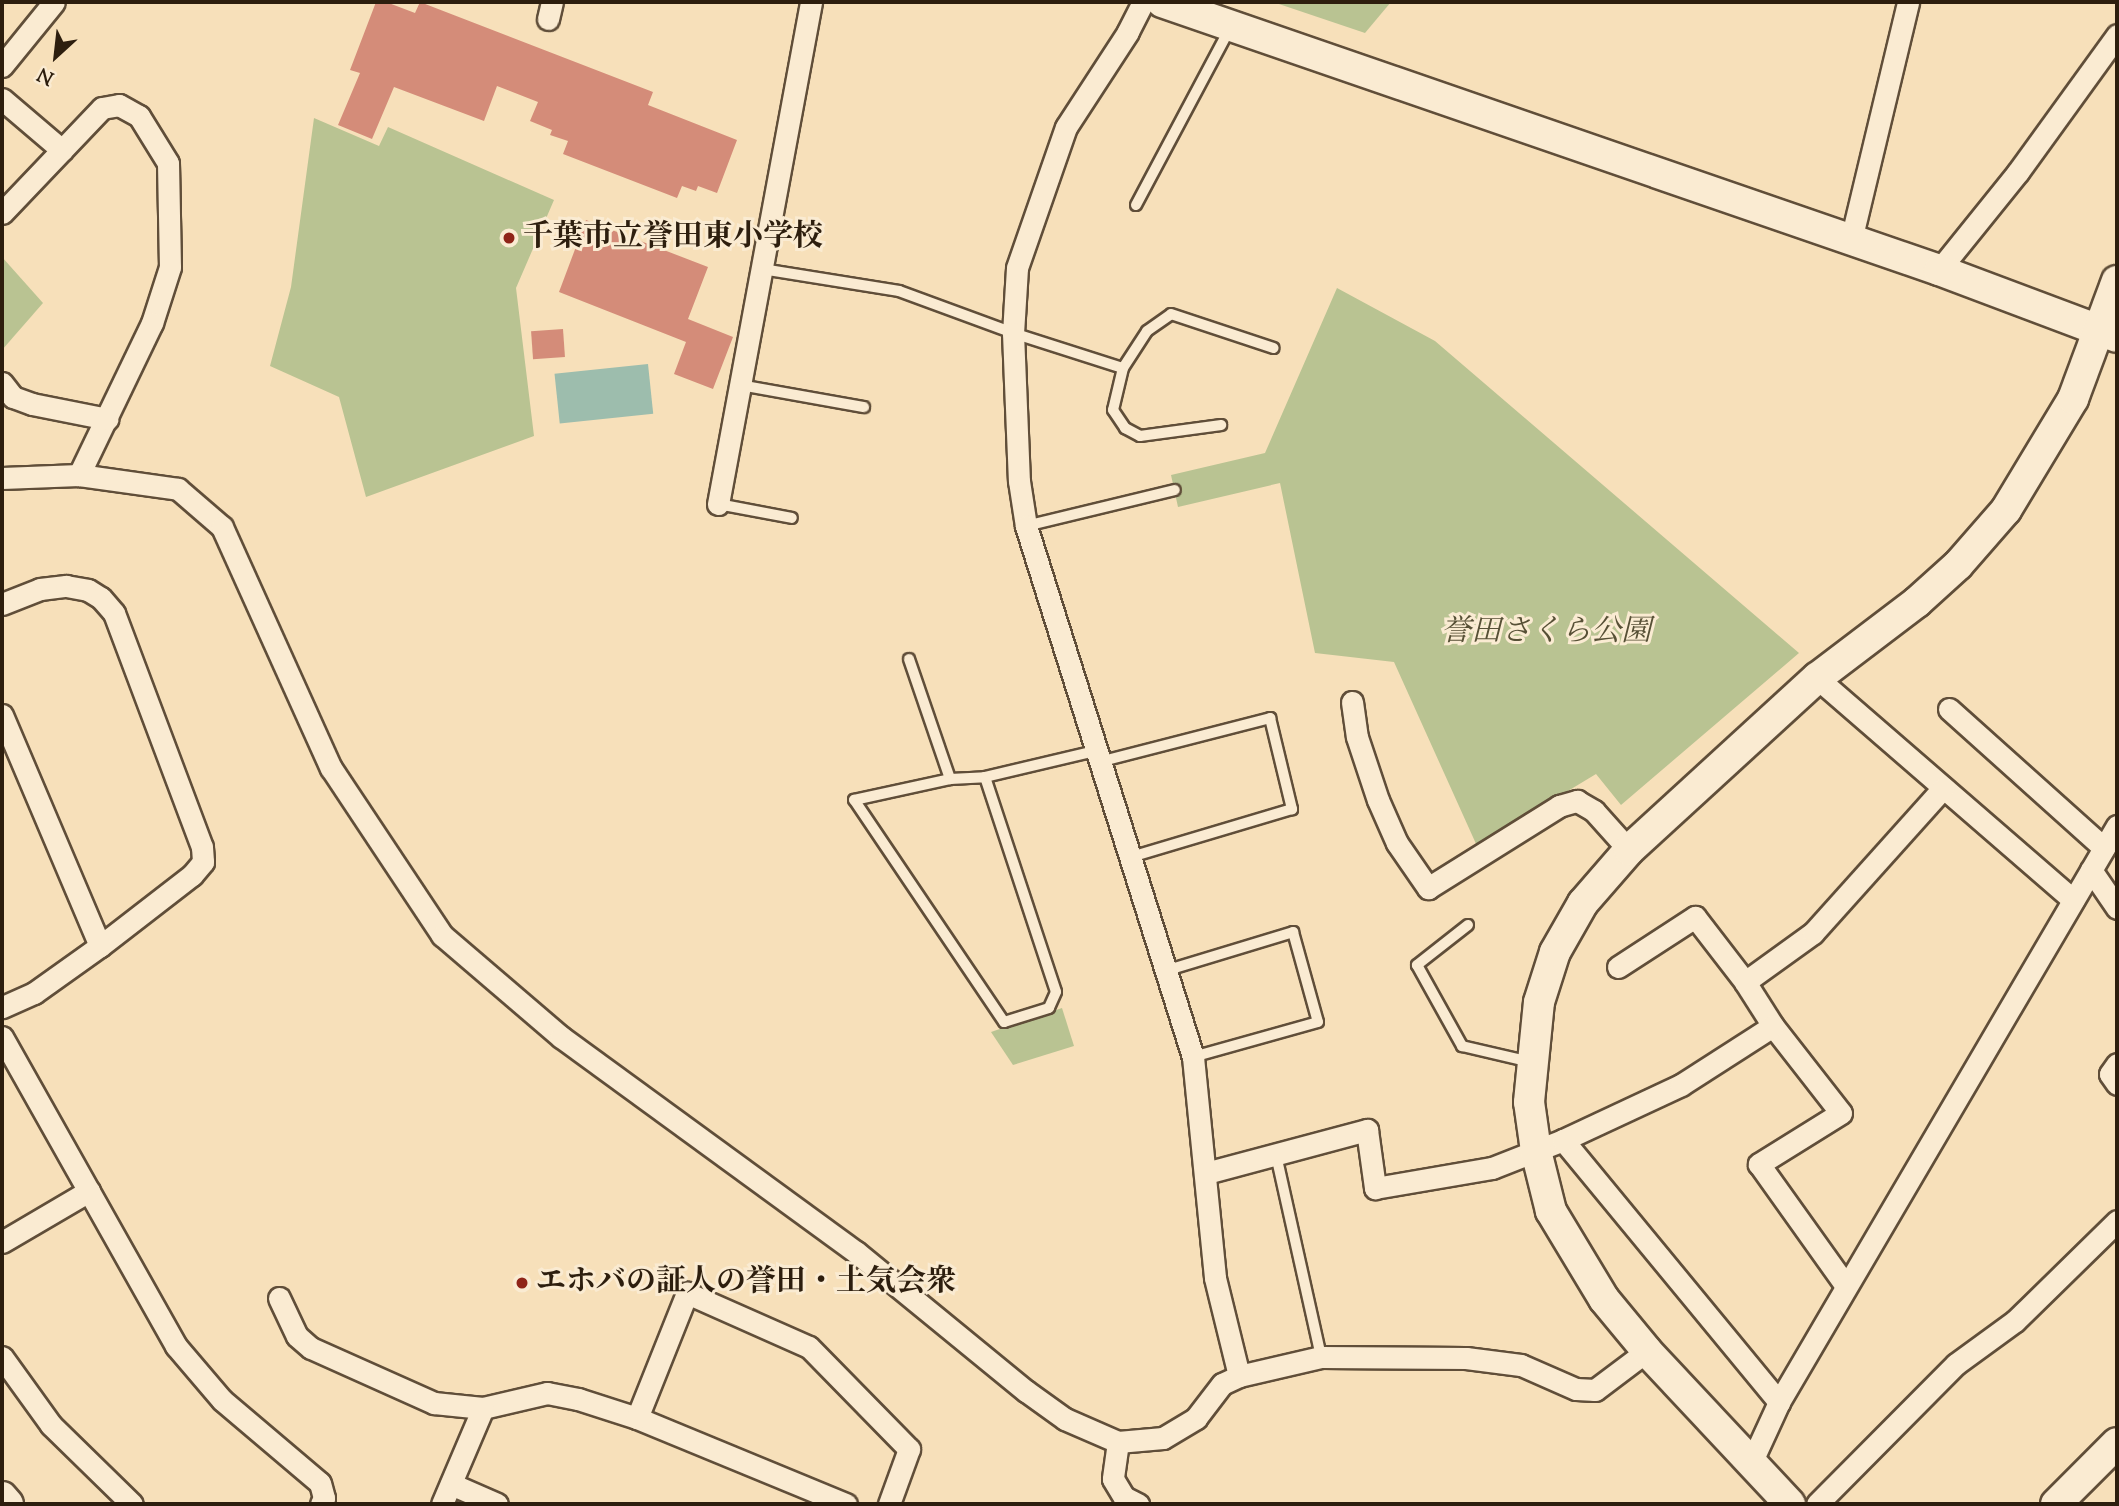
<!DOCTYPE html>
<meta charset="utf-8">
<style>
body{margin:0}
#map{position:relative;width:2119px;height:1506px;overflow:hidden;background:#f7e0ba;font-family:"Sorts Mill Goudy","Noto Serif JP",serif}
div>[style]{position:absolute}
.green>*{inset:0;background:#b9c392}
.water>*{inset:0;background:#9dbdad;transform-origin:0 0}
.building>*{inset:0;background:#d48c79;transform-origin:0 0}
.roads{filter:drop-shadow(2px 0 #604e39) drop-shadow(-2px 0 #604e39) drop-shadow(0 2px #604e39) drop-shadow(0 -2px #604e39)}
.lane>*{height:10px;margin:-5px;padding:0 5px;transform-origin:5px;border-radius:5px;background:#faebd2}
.street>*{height:21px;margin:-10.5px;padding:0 10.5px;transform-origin:10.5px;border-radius:10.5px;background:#faebd2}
.secondary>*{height:30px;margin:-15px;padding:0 15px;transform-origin:15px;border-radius:15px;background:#faebd2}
.dots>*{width:19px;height:19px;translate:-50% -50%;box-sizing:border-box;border:4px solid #faebd2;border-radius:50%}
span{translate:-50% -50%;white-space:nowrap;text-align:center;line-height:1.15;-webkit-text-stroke:6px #faebd2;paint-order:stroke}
.poi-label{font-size:30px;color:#2d1e0e;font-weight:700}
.left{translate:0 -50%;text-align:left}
.park-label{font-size:30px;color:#575036;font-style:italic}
.frame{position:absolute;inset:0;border:4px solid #2d1e0e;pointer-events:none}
.north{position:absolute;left:21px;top:21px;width:70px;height:70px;-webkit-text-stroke:5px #faebd2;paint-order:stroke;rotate:207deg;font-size:19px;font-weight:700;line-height:28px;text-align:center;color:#2d1e0e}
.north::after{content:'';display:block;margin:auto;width:24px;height:32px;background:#2d1e0e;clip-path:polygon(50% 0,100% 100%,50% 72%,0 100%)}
</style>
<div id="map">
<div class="green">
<div style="clip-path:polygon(1273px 2px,1391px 2px,1365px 33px)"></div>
<div style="clip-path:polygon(314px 118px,379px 146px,388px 127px,554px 200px,516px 288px,534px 436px,366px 497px,339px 397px,270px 366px,291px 287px)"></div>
<div style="clip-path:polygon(2px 257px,43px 303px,2px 350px)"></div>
<div style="clip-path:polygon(1337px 288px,1435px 341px,1799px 653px,1621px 805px,1596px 774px,1477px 846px,1394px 662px,1315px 653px,1280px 483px,1178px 507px,1171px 475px,1265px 453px)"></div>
<div style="clip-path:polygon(1062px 1008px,1074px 1046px,1013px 1065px,991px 1032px)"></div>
</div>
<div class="water">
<div style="left:648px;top:364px;width:50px;height:94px;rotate:84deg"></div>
</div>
<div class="building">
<div style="clip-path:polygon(376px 2px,386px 2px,415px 13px,420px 2px,653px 92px,648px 105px,737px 140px,717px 193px,698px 186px,696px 191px,682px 186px,677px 198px,563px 154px,568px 141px,550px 135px,552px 130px,530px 121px,538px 102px,497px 86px,484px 121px,394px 87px,372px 139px,338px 125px,360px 73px,350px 70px)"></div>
<div style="clip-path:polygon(586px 220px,708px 267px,688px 319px,733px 337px,713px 389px,674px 374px,686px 342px,559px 292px)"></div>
<div style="left:563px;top:329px;width:28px;height:32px;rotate:86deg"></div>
</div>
<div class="roads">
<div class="lane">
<div style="left:1136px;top:205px;width:200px;rotate:-62deg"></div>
<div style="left:762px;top:269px;width:139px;rotate:9.1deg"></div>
<div style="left:899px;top:291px;width:121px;rotate:20.2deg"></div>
<div style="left:1013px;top:333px;width:115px;rotate:17.7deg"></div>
<div style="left:1123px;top:368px;width:44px;rotate:-57deg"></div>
<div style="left:1147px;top:331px;width:29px;rotate:-35deg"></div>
<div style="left:1171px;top:314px;width:108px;rotate:18.3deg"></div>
<div style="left:1123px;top:368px;width:43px;rotate:103.4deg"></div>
<div style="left:1113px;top:410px;width:22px;rotate:56deg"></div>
<div style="left:1125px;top:428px;width:17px;rotate:28deg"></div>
<div style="left:1140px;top:436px;width:82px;rotate:-7.7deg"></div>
<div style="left:740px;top:385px;width:126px;rotate:10.1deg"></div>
<div style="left:718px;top:504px;width:75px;rotate:10.7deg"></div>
<div style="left:1026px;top:526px;width:153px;rotate:-13.6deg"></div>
<div style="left:909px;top:659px;width:127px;rotate:71.1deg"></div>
<div style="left:1099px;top:762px;width:177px;rotate:-14.4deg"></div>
<div style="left:1270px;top:718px;width:94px;rotate:76.4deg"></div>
<div style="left:1292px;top:809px;width:168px;rotate:163.4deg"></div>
<div style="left:985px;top:777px;width:226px;rotate:71.7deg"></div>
<div style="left:1056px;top:992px;width:17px;rotate:114deg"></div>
<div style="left:1049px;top:1008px;width:47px;rotate:162.7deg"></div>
<div style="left:1004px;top:1022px;width:268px;rotate:-124deg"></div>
<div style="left:854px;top:800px;width:98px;rotate:-12.3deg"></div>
<div style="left:950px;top:779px;width:35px;rotate:-3deg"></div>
<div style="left:985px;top:777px;width:113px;rotate:-13.3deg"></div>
<div style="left:1468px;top:925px;width:65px;rotate:141.9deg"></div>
<div style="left:1417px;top:965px;width:93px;rotate:60.9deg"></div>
<div style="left:1462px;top:1046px;width:70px;rotate:13.2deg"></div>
<div style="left:1168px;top:970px;width:131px;rotate:-16.9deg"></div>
<div style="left:1293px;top:932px;width:93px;rotate:74.5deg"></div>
<div style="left:1318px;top:1022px;width:130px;rotate:164.4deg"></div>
<div style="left:1276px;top:1155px;width:207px;rotate:77.4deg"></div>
</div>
<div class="street">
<div style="left:1143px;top:2px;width:34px;rotate:117deg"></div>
<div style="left:1128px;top:32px;width:113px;rotate:123.1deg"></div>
<div style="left:1066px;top:127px;width:149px;rotate:109.2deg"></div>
<div style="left:1017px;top:268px;width:65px;rotate:93.5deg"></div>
<div style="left:1013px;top:333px;width:148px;rotate:87.7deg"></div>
<div style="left:1019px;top:481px;width:46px;rotate:81.2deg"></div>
<div style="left:1026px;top:526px;width:557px;rotate:72.54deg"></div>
<div style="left:1193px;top:1057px;width:222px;rotate:84.3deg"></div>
<div style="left:1215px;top:1278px;width:101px;rotate:76.2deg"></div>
<div style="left:548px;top:19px;width:17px;rotate:-77deg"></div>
<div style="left:2px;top:66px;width:82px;rotate:-50.9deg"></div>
<div style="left:2px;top:99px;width:79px;rotate:40.4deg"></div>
<div style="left:2px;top:213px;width:145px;rotate:-46.4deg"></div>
<div style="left:102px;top:108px;width:17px;rotate:-10deg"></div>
<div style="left:119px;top:105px;width:23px;rotate:29deg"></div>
<div style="left:139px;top:116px;width:55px;rotate:58.3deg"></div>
<div style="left:168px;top:163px;width:104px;rotate:88.9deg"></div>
<div style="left:170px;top:267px;width:59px;rotate:107.8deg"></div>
<div style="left:152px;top:323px;width:169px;rotate:115.7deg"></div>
<div style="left:1851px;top:240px;width:245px;rotate:-76.5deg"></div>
<div style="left:1939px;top:270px;width:126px;rotate:-51.1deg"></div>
<div style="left:2018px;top:172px;width:169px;rotate:-54.1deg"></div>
<div style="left:2px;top:383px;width:18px;rotate:52deg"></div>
<div style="left:13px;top:397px;width:20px;rotate:20deg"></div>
<div style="left:32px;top:404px;width:77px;rotate:11.2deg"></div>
<div style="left:2px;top:478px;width:77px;rotate:-2.2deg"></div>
<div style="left:79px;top:475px;width:100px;rotate:8deg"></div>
<div style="left:178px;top:489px;width:58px;rotate:40.8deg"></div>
<div style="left:222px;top:527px;width:265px;rotate:65.7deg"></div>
<div style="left:331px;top:768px;width:201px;rotate:56.4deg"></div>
<div style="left:442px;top:935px;width:157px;rotate:40.6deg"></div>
<div style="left:561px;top:1037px;width:365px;rotate:36.1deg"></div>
<div style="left:856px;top:1252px;width:220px;rotate:39.3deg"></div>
<div style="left:1026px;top:1391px;width:48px;rotate:35.7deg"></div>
<div style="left:1065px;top:1419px;width:58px;rotate:23.5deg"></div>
<div style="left:1118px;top:1442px;width:45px;rotate:-5.1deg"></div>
<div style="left:1163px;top:1438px;width:39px;rotate:-31deg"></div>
<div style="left:1196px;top:1418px;width:43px;rotate:-52.6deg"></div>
<div style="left:1222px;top:1384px;width:19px;rotate:-25deg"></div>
<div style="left:1239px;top:1376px;width:84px;rotate:-13deg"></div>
<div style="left:1321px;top:1357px;width:145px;rotate:0.4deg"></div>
<div style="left:1466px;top:1358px;width:55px;rotate:7.3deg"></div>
<div style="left:1521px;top:1365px;width:60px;rotate:23.6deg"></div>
<div style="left:1576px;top:1389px;width:19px;rotate:3deg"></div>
<div style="left:1595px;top:1390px;width:65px;rotate:-36.9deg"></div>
<div style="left:718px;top:504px;width:511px;rotate:-79.5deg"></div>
<div style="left:2px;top:604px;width:41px;rotate:-21.5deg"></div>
<div style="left:40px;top:589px;width:26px;rotate:-7deg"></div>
<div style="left:66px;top:586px;width:22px;rotate:10deg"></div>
<div style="left:88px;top:590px;width:15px;rotate:32deg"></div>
<div style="left:101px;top:598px;width:20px;rotate:49deg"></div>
<div style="left:114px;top:613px;width:250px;rotate:69.4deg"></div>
<div style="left:202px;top:847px;width:15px;rotate:86deg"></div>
<div style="left:203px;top:862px;width:17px;rotate:130deg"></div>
<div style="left:192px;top:875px;width:116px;rotate:142.3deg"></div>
<div style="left:100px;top:946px;width:81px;rotate:144.5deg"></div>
<div style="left:34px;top:993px;width:35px;rotate:156deg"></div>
<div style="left:1817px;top:678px;width:339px;rotate:40.9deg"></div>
<div style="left:1352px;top:702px;width:35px;rotate:82deg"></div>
<div style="left:1357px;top:737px;width:66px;rotate:71.6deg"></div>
<div style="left:1378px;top:800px;width:47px;rotate:66.2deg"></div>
<div style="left:1397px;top:843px;width:55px;rotate:55.4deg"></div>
<div style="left:1428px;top:888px;width:155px;rotate:-32deg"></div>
<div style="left:1559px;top:806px;width:19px;rotate:-16deg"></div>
<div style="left:1577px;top:801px;width:20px;rotate:30deg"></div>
<div style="left:1594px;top:811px;width:52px;rotate:48.1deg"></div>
<div style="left:1949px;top:709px;width:208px;rotate:41.9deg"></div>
<div style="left:2px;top:715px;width:251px;rotate:67deg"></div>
<div style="left:2091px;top:870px;width:46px;rotate:55.6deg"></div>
<div style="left:1618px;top:967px;width:92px;rotate:-33deg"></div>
<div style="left:1695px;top:917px;width:82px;rotate:52.4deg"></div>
<div style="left:1745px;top:982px;width:52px;rotate:57.5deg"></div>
<div style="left:1773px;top:1026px;width:110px;rotate:52deg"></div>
<div style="left:1841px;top:1113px;width:97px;rotate:148.1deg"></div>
<div style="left:1759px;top:1164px;width:150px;rotate:54.5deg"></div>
<div style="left:1745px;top:982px;width:84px;rotate:-35.8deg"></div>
<div style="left:1813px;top:933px;width:195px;rotate:-48.1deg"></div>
<div style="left:2px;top:1037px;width:355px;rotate:60.6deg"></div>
<div style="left:176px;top:1346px;width:71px;rotate:49.6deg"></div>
<div style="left:222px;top:1400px;width:128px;rotate:40.3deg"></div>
<div style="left:320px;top:1483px;width:16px;rotate:75deg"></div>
<div style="left:324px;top:1498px;width:7px;rotate:117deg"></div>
<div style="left:2117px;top:1064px;width:12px;rotate:125deg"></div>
<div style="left:2110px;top:1074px;width:12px;rotate:55deg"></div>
<div style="left:1563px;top:1140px;width:340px;rotate:50.5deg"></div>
<div style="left:1206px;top:1173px;width:167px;rotate:-15deg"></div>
<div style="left:1367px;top:1130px;width:59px;rotate:82.1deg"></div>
<div style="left:1375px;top:1188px;width:119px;rotate:-9.7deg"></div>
<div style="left:1492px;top:1168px;width:76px;rotate:-21.5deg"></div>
<div style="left:1563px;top:1140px;width:130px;rotate:-25deg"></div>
<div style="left:1681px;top:1085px;width:109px;rotate:-32.7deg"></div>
<div style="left:2px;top:1242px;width:101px;rotate:-30.4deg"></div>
<div style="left:279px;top:1298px;width:42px;rotate:64.7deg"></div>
<div style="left:297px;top:1336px;width:18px;rotate:41deg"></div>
<div style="left:311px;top:1348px;width:135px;rotate:24.1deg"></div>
<div style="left:434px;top:1403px;width:49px;rotate:5.8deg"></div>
<div style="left:483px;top:1408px;width:66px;rotate:-13.2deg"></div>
<div style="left:547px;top:1393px;width:32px;rotate:11deg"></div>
<div style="left:578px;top:1399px;width:62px;rotate:17.9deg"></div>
<div style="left:637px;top:1418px;width:226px;rotate:22.4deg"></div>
<div style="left:2px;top:1357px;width:84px;rotate:54.2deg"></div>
<div style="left:51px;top:1425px;width:113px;rotate:44.3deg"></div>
<div style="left:637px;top:1418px;width:135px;rotate:-68.2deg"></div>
<div style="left:687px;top:1293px;width:133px;rotate:23.9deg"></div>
<div style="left:809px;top:1347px;width:143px;rotate:45.6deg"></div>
<div style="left:909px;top:1449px;width:59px;rotate:110deg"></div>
<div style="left:1118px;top:1442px;width:37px;rotate:98deg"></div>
<div style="left:1113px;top:1479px;width:21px;rotate:59deg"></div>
<div style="left:1124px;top:1497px;width:16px;rotate:27deg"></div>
<div style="left:1751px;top:1463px;width:67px;rotate:-65.3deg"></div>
<div style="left:1779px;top:1402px;width:668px;rotate:-59.6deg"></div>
<div style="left:451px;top:1484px;width:50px;rotate:23.5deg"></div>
<div style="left:442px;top:1504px;width:104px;rotate:-66.9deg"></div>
<div style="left:1817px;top:1504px;width:197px;rotate:-45.2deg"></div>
<div style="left:1956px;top:1364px;width:73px;rotate:-36.1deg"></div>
<div style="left:2015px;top:1321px;width:143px;rotate:-44.4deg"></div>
</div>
<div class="secondary">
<div style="left:1162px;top:2px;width:822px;rotate:19.03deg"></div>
<div style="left:1939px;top:270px;width:190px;rotate:20.6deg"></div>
<div style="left:2px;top:1497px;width:9px;rotate:49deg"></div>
<div style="left:1790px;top:1504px;width:209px;rotate:-133.1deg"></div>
<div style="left:1647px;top:1351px;width:67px;rotate:-129.6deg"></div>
<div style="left:1604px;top:1299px;width:103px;rotate:-121.1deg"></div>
<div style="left:1551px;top:1211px;width:62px;rotate:-104deg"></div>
<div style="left:1536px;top:1151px;width:49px;rotate:-98.1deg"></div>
<div style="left:1529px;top:1102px;width:100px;rotate:-84.3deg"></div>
<div style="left:1539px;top:1002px;width:52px;rotate:-72.3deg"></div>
<div style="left:1555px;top:952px;width:56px;rotate:-60.3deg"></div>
<div style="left:1583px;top:903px;width:70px;rotate:-49deg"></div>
<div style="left:1629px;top:850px;width:255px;rotate:-42.5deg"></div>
<div style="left:1817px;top:678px;width:126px;rotate:-37.2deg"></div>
<div style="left:1917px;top:602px;width:55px;rotate:-42.1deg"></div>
<div style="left:1958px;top:565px;width:73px;rotate:-48.9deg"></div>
<div style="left:2006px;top:510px;width:130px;rotate:-58.9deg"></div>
<div style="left:2073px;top:399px;width:126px;rotate:-69.6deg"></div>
<div style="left:2056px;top:1504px;width:86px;rotate:-45deg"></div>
</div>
</div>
<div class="dots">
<div style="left:509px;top:238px;background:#8f2418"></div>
<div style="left:522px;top:1283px;background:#8f2418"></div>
</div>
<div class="poi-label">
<span class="left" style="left:523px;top:238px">千葉市立誉田東小学校</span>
<span class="left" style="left:536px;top:1283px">エホバの証人の誉田・土気会衆</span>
</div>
<div class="park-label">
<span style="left:1546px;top:633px">誉田さくら公園</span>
</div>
<div class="frame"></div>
<div class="north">N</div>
</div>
